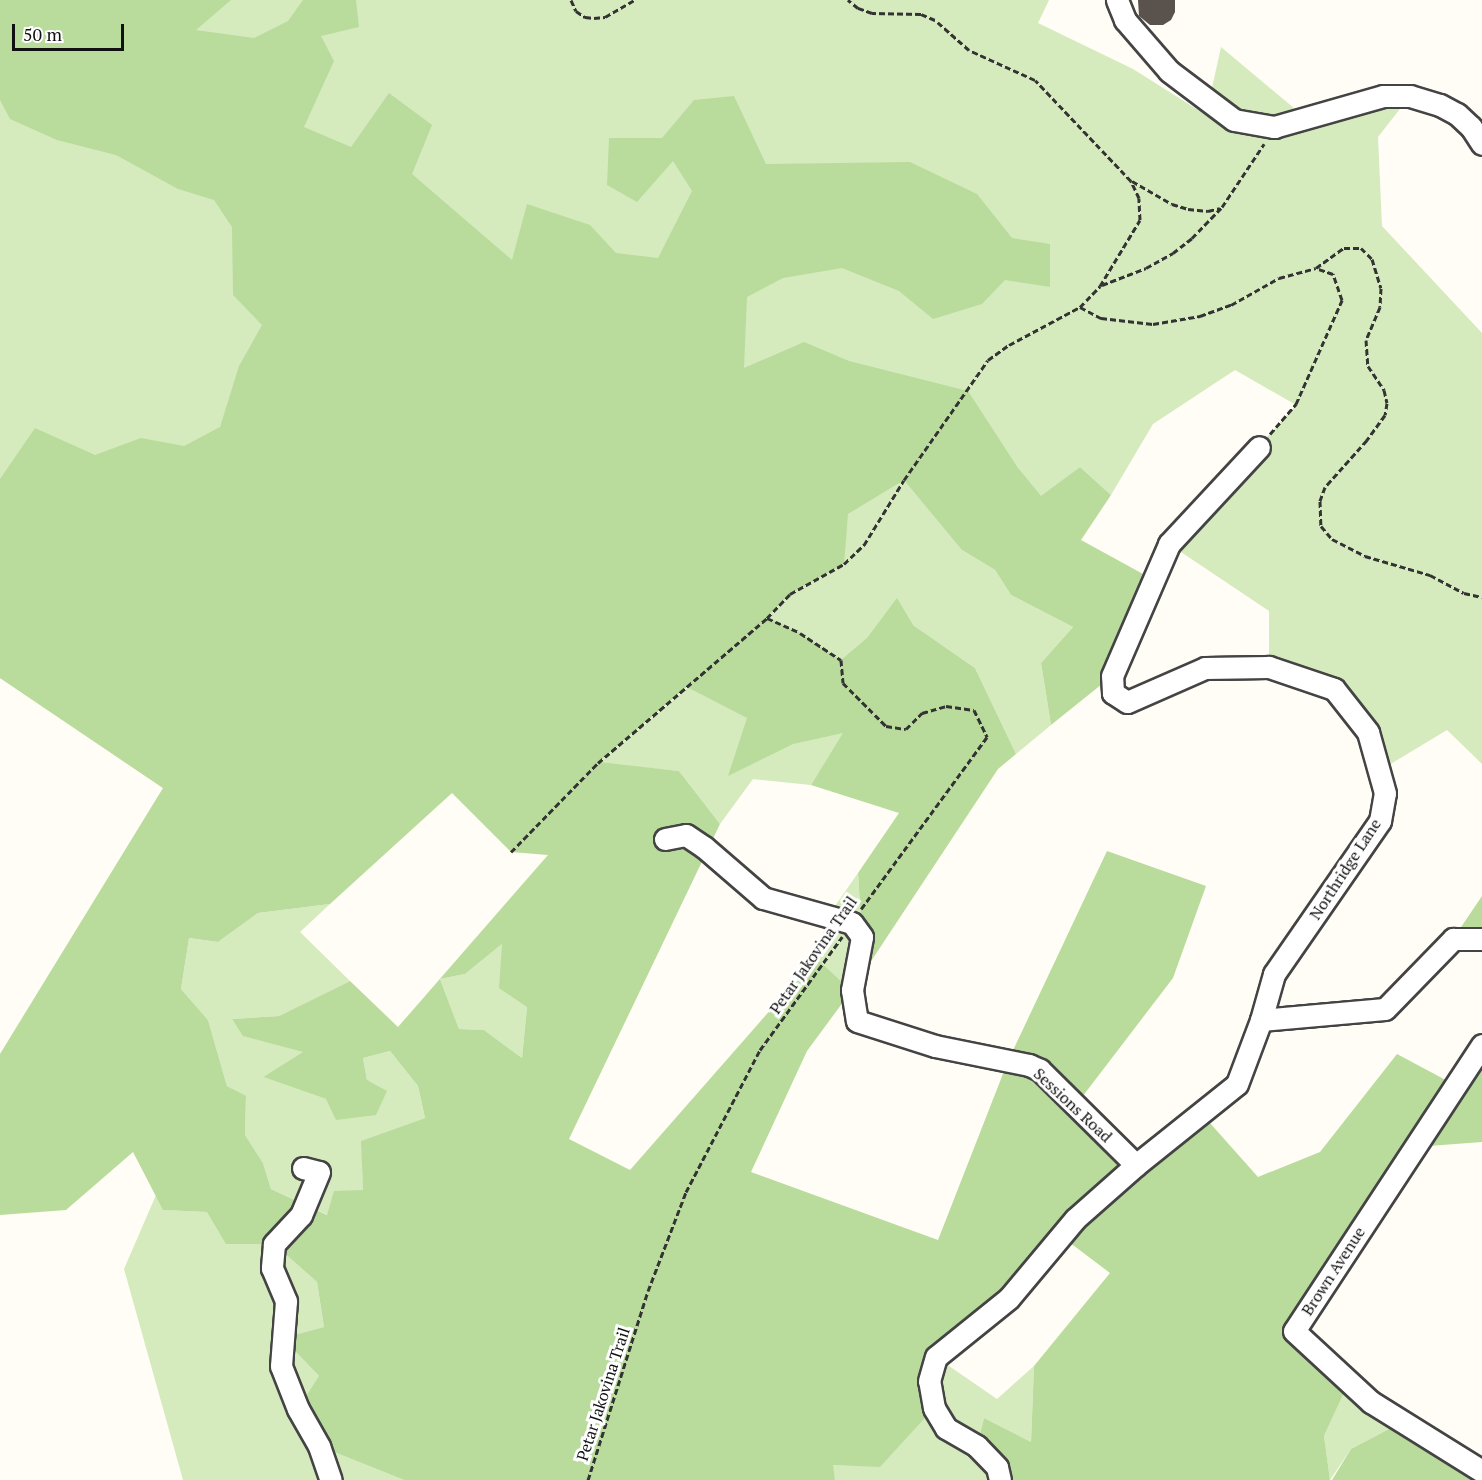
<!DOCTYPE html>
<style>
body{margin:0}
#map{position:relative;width:1482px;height:1480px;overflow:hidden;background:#fffdf5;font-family:"PT Serif",serif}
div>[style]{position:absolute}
.green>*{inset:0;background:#d5ebbd}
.forest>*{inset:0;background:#b9dc9c}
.building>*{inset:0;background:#5a524d}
.path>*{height:3px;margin-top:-1.5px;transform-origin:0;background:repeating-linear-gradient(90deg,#333 0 6px,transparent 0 9px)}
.roads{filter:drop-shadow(2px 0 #444) drop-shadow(-2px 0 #444) drop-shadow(0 2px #444) drop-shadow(0 -2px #444)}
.minor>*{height:21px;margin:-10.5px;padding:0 10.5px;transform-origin:10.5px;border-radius:10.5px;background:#fff}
span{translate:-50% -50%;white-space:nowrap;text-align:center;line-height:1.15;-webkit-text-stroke:6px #fff;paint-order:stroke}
.street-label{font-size:16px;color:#111}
.scale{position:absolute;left:12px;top:24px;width:112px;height:27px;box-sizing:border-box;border:3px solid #111;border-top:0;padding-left:8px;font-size:18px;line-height:21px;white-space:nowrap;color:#111;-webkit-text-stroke:4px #fff;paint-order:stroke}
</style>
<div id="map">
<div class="green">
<div style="clip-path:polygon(0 0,1049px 0,1038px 23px,1133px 69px,1206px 115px,1221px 47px,1307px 119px,1410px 96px,1378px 137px,1382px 226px,1482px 333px,1482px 764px,1447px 730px,1379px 771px,1334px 689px,1269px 667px,1269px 611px,1169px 544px,1296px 405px,1235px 370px,1153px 424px,1111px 495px,1080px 467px,1041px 497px,1017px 466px,962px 550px,995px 570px,1011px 595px,1073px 627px,1041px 663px,1051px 725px,1016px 754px,975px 668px,913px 625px,811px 785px,753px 779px,720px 824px,679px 771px,598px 763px,754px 632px,163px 788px,0 678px)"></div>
<div style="clip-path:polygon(858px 873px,862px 937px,850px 989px,816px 958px,828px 916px)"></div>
<div style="clip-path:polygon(330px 904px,300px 932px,350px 981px,279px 1016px,232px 1019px,244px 1036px,304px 1052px,263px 1077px,326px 1099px,367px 1080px,363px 1058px,390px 1051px,418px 1086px,425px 1118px,362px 1141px,363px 1191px,328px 1215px,271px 1189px,263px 1163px,245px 1135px,246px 1097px,227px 1086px,208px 1020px,181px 989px,189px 938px,218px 942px,258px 913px)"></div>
<div style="clip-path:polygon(502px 944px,527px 1007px,522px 1058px,484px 1030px,459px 1029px,440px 979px,465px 974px)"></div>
<div style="clip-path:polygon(156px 1195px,164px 1210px,207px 1212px,274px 1244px,317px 1282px,324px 1327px,284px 1338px,319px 1376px,319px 1446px,404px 1480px,183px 1480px,124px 1269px)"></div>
<div style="clip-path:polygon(936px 1357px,997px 1399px,1034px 1366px,1031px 1442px,984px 1418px,977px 1446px,1008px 1480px,835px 1480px,832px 1465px,880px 1466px)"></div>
<div style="clip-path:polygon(1349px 1382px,1404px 1421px,1351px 1449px,1330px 1480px,1324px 1436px)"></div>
</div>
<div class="forest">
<div style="clip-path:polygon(evenodd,0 0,231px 0,196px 30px,254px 38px,288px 21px,303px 0,356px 0,359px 27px,321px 36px,334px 61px,304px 127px,351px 147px,389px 93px,432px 125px,412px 174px,512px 260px,527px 204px,590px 225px,616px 253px,658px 258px,692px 191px,673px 161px,637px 202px,607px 185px,609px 138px,662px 138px,694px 100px,734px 96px,766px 164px,910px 162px,977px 194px,1012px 238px,1050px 244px,1050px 287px,1005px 280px,982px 304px,933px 319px,899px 291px,842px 268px,783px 278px,747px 297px,744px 368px,804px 342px,849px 361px,968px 391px,1016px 465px,1041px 496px,1080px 467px,1111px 495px,1081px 540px,1154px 580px,1112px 676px,1051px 725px,1041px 663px,1073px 627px,1011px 595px,995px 570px,962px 550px,904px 480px,848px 514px,844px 564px,790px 594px,767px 617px,800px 633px,841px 660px,867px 638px,897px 598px,913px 625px,975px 668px,1016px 754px,998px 769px,852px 990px,807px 1051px,751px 1172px,938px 1240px,1008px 1061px,1107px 851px,1206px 886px,1173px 978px,1076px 1105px,1135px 1165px,1201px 1113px,1258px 1177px,1320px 1152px,1397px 1054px,1455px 1085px,1482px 1045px,1482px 1142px,1415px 1147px,1294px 1331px,1349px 1382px,1324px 1436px,1330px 1480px,1008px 1480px,977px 1446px,984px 1418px,1031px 1442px,1034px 1366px,1110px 1273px,1061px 1236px,936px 1357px,934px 1408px,880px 1467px,833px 1465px,835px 1480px,404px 1480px,319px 1446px,298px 1409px,319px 1376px,283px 1338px,324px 1327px,317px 1282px,274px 1244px,226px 1244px,207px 1212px,163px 1210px,133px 1152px,66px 1210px,0 1215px,0 1054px,163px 788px,0 678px,0 479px,35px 428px,95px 455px,141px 438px,184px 446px,220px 427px,239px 366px,262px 325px,233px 295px,232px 227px,214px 200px,178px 189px,116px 155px,57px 140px,10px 119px,0 100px,0 0,687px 687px,747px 718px,728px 776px,793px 744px,843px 733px,811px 785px,899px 813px,858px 873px,862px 937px,851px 990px,816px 958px,630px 1170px,569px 1139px,720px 824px,679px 771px,599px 762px,687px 687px,0 0,452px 793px,511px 852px,548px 855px,398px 1027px,350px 981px,279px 1016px,232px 1019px,243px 1036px,303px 1052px,263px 1077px,326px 1099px,336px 1120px,376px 1115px,387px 1091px,367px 1080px,363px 1058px,390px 1051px,418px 1086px,425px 1118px,361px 1141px,363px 1190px,334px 1191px,327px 1215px,271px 1189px,263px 1163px,245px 1135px,246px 1096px,227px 1086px,208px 1020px,181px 989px,189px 938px,218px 942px,258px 913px,330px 904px,452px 793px,0 0,502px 944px,499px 988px,527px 1007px,522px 1058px,484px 1030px,459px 1029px,440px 979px,465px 974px,502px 944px)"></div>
<div style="clip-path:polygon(1482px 896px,1482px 939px,1453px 939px)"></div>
<div style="clip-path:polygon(1404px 1421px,1482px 1480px,1332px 1480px,1351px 1449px)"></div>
</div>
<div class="building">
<div style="clip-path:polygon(1138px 0,1175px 0,1175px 12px,1171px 20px,1163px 25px,1150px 25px,1139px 16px)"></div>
</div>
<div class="path">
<div style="left:571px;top:0;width:12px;rotate:66deg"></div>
<div style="left:576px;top:11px;width:11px;rotate:34deg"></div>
<div style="left:585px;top:17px;width:9px;rotate:6deg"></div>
<div style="left:594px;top:18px;width:11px;rotate:-5deg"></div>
<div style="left:605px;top:17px;width:34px;rotate:-30deg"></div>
<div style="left:1132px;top:181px;width:46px;rotate:29.9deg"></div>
<div style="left:1172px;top:204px;width:17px;rotate:17deg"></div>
<div style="left:1188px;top:209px;width:20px;rotate:6deg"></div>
<div style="left:1208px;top:211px;width:12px;rotate:-14deg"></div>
<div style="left:1102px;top:285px;width:47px;rotate:-21.1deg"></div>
<div style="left:1146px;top:268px;width:31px;rotate:-29deg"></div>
<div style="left:1173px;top:253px;width:24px;rotate:-38deg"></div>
<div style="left:1192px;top:238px;width:43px;rotate:-45.9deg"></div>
<div style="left:1222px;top:207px;width:76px;rotate:-56.3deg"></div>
<div style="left:1080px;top:307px;width:24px;rotate:28deg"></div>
<div style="left:1101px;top:318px;width:52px;rotate:6.6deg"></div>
<div style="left:1153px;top:324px;width:48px;rotate:-9.7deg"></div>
<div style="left:1200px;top:316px;width:33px;rotate:-20deg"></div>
<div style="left:1231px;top:305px;width:55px;rotate:-29.4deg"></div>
<div style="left:1279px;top:278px;width:38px;rotate:-15deg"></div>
<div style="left:1316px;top:268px;width:34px;rotate:-36deg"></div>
<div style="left:1344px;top:248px;width:17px"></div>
<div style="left:1361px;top:248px;width:16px;rotate:45deg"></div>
<div style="left:1372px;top:259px;width:30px;rotate:73deg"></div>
<div style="left:1381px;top:288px;width:19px;rotate:93deg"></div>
<div style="left:1380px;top:307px;width:36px;rotate:113deg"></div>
<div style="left:1366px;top:340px;width:26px;rotate:86deg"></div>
<div style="left:1368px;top:366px;width:29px;rotate:56deg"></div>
<div style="left:1384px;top:390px;width:13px;rotate:77deg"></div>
<div style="left:1387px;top:403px;width:12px;rotate:99deg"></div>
<div style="left:1385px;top:415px;width:31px;rotate:126deg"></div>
<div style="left:1367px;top:440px;width:63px;rotate:131.8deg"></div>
<div style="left:1325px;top:487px;width:15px;rotate:110deg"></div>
<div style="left:1320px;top:501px;width:25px;rotate:88deg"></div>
<div style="left:1321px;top:526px;width:17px;rotate:50deg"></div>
<div style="left:1332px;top:539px;width:37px;rotate:27deg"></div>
<div style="left:1365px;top:556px;width:68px;rotate:16.3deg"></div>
<div style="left:1430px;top:575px;width:38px;rotate:28deg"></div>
<div style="left:1464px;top:593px;width:18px;rotate:13deg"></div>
<div style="left:1270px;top:434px;width:40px;rotate:-49deg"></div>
<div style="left:1296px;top:404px;width:114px;rotate:-66.1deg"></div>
<div style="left:1342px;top:300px;width:28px;rotate:-109deg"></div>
<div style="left:1333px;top:274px;width:18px;rotate:-161deg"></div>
<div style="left:767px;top:618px;width:36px;rotate:24deg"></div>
<div style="left:800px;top:633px;width:49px;rotate:33.4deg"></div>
<div style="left:841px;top:660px;width:23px;rotate:85deg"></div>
<div style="left:843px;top:683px;width:61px;rotate:45deg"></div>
<div style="left:886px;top:726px;width:20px;rotate:9deg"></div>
<div style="left:906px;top:729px;width:23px;rotate:-45deg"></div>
<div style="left:922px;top:713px;width:25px;rotate:-16deg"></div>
<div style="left:946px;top:706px;width:28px;rotate:8deg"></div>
<div style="left:974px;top:710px;width:30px;rotate:64deg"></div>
<div style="left:987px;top:737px;width:213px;rotate:126.2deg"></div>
<div style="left:511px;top:852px;width:124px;rotate:-45.7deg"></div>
<div style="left:598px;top:763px;width:223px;rotate:-40.6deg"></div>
<div style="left:767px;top:618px;width:33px;rotate:-46deg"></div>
<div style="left:790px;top:594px;width:62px;rotate:-29.1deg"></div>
<div style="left:844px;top:564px;width:28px;rotate:-44deg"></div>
<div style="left:864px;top:545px;width:76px;rotate:-58.4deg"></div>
<div style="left:904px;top:480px;width:146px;rotate:-55deg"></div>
<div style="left:988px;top:360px;width:26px;rotate:-36deg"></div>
<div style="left:1009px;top:345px;width:81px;rotate:-28.2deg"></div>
<div style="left:1080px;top:307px;width:29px;rotate:-46deg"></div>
<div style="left:1100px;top:286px;width:77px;rotate:-58.8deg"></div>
<div style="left:1140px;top:220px;width:22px;rotate:-93deg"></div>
<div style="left:1139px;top:198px;width:19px;rotate:-115deg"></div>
<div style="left:1131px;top:181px;width:139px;rotate:-133.5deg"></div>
<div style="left:1035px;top:80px;width:72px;rotate:-155.6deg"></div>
<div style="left:969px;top:50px;width:45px;rotate:-138.6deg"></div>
<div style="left:935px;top:20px;width:15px;rotate:-157deg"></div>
<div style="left:921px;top:14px;width:49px;rotate:-178.8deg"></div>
<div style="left:872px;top:13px;width:15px;rotate:-160deg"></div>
<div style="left:858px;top:8px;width:13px;rotate:-141deg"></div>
<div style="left:588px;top:1480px;width:198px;rotate:-72.4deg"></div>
<div style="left:648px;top:1291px;width:106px;rotate:-69deg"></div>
<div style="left:686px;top:1192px;width:160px;rotate:-62.5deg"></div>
<div style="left:760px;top:1050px;width:140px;rotate:-54deg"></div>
</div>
<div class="roads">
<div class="minor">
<div style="left:1117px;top:0;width:22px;rotate:68deg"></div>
<div style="left:1125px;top:20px;width:67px;rotate:49.2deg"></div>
<div style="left:1169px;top:71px;width:81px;rotate:37deg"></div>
<div style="left:1234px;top:120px;width:41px;rotate:9.9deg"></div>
<div style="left:1274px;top:127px;width:113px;rotate:-15.9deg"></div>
<div style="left:1383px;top:96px;width:27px"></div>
<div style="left:1410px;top:96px;width:31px;rotate:17deg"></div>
<div style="left:1440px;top:105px;width:19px;rotate:28deg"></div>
<div style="left:1457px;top:114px;width:19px;rotate:43deg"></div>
<div style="left:1471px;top:127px;width:20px;rotate:57deg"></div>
<div style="left:665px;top:839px;width:21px;rotate:-11deg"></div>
<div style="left:686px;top:835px;width:22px;rotate:34deg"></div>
<div style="left:704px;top:847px;width:78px;rotate:40.8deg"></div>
<div style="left:763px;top:898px;width:92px;rotate:15.7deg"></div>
<div style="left:852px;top:923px;width:17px;rotate:54deg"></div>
<div style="left:862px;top:937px;width:54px;rotate:100.7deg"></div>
<div style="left:852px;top:990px;width:31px;rotate:81deg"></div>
<div style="left:857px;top:1021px;width:82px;rotate:17.8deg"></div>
<div style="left:935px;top:1046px;width:96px;rotate:11.4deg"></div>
<div style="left:1029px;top:1065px;width:12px;rotate:24deg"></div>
<div style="left:1040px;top:1070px;width:135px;rotate:44.7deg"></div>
<div style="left:1261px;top:1020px;width:124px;rotate:-5.1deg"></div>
<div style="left:1385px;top:1009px;width:98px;rotate:-45.8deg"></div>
<div style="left:1453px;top:939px;width:29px"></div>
<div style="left:1482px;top:1045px;width:342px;rotate:123.3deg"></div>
<div style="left:1294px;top:1331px;width:105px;rotate:42.7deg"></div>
<div style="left:1371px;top:1402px;width:131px;rotate:31.9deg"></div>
<div style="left:303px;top:1168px;width:16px;rotate:14deg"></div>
<div style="left:319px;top:1172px;width:47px;rotate:112.7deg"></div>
<div style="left:301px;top:1215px;width:40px;rotate:133deg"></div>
<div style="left:274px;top:1244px;width:24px;rotate:95deg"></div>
<div style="left:272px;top:1268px;width:36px;rotate:67deg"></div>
<div style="left:286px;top:1301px;width:65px;rotate:94.4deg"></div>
<div style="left:281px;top:1366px;width:46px;rotate:68.4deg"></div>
<div style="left:298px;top:1409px;width:43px;rotate:60.4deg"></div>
<div style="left:319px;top:1446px;width:36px;rotate:71deg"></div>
<div style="left:1000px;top:1480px;width:13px;rotate:-103deg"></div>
<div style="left:997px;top:1467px;width:29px;rotate:-134deg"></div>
<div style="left:977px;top:1446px;width:36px;rotate:-150deg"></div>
<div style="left:946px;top:1428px;width:23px;rotate:-121deg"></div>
<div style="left:934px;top:1408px;width:27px;rotate:-100deg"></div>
<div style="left:929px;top:1381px;width:25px;rotate:-74deg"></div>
<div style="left:936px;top:1357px;width:94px;rotate:-38.9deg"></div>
<div style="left:1009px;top:1298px;width:103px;rotate:-50.1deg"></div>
<div style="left:1075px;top:1219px;width:81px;rotate:-41.5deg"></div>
<div style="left:1136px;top:1165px;width:129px;rotate:-38.7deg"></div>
<div style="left:1237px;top:1084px;width:68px;rotate:-69.4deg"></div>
<div style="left:1261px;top:1020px;width:48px;rotate:-74.2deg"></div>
<div style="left:1274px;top:974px;width:186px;rotate:-55.3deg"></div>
<div style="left:1380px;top:821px;width:28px;rotate:-80deg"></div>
<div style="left:1385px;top:793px;width:63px;rotate:-105.6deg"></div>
<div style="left:1368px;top:732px;width:55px;rotate:-128.3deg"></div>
<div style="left:1334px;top:689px;width:69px;rotate:-161.3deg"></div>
<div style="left:1269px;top:667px;width:64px;rotate:179.1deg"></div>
<div style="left:1205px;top:668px;width:85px;rotate:156.4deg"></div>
<div style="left:1127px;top:702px;width:17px;rotate:-147deg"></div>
<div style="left:1113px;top:693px;width:17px;rotate:-93deg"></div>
<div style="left:1112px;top:676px;width:144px;rotate:-66.6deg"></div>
<div style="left:1169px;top:544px;width:132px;rotate:-47.1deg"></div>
</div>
</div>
<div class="street-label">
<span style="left:1345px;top:869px;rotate:-57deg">Northridge Lane</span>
<span style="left:813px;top:955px;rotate:-55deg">Petar Jakovina Trail</span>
<span style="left:1073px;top:1105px;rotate:43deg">Sessions Road</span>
<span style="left:1333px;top:1271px;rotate:-57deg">Brown Avenue</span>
<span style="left:603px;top:1394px;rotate:-72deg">Petar Jakovina Trail</span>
</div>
<div class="scale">50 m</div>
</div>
